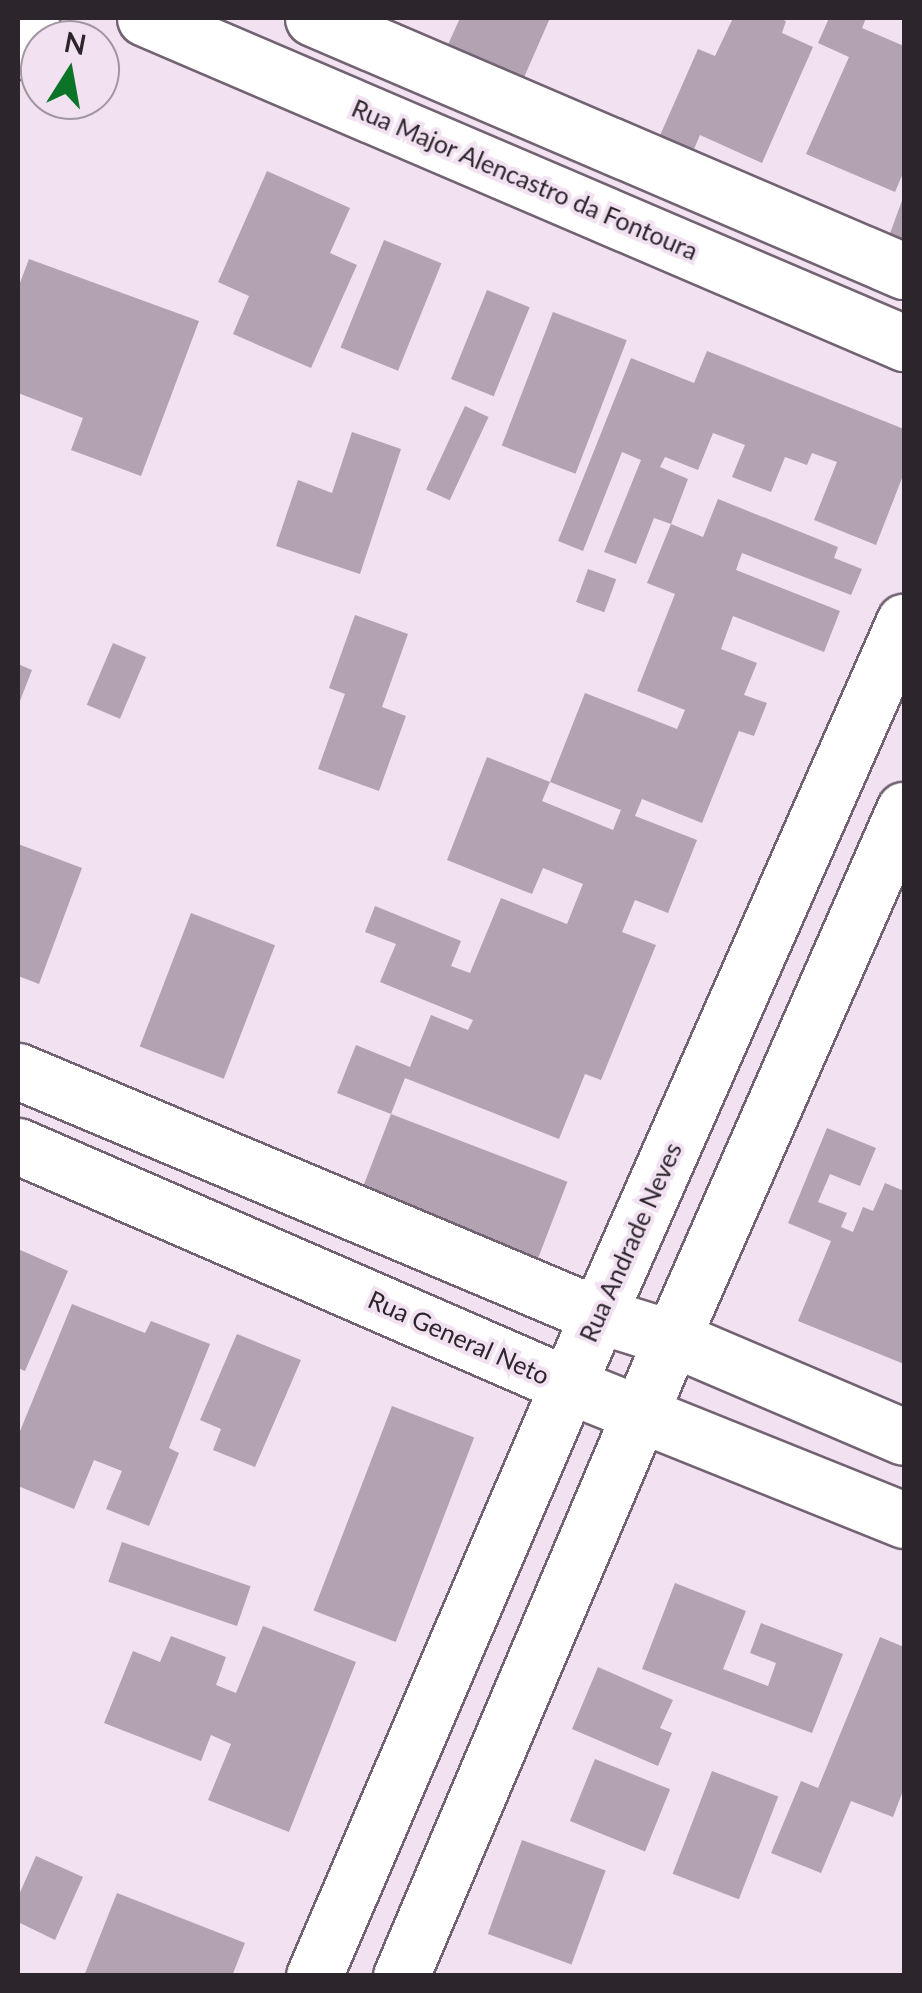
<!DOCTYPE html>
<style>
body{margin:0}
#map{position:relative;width:922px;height:1993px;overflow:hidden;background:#f1e1f1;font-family:Lato,sans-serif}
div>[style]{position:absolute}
.building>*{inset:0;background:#b3a3b2;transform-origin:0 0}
.roads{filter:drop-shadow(2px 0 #726372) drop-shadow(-2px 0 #726372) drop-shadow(0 2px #726372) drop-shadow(0 -2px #726372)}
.minor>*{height:55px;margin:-27.5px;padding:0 27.5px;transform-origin:27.5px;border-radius:27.5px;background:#fff}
span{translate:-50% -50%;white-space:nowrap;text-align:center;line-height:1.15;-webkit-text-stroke:8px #f1e1f1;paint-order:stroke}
.street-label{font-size:25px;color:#2c262c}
.frame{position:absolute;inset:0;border:20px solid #2c262c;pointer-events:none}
.north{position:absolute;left:20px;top:20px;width:100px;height:100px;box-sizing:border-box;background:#f1e1f1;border:2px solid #a296a2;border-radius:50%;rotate:11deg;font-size:28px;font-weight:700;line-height:40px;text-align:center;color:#2c262c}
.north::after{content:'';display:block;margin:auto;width:35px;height:45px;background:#0b7426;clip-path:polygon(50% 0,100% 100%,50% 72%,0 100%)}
</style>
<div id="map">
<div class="building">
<div style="clip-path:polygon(460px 18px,550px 18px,522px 82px,446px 49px)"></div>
<div style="clip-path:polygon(733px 18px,778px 18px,786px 21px,782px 33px,813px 47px,762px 163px,700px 135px,692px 154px,658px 140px,698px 49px,715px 56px)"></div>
<div style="clip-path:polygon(829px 18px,866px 18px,862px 28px,904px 46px,904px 171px,895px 192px,806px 154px,849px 57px,818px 43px)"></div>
<div style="clip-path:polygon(267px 171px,350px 208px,330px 253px,357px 265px,311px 368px,233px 334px,249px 296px,218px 282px)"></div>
<div style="clip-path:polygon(904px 195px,904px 246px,888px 239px)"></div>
<div style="left:384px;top:240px;width:62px;height:116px;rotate:22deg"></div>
<div style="clip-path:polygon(29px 259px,199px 321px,141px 476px,71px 450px,83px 418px,18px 393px,18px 288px)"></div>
<div style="left:487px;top:290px;width:46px;height:96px;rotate:22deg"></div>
<div style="left:553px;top:312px;width:79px;height:143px;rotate:21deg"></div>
<div style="clip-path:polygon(707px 351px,904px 429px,904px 473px,876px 545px,814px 520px,837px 462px,812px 453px,807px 465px,785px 457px,771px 492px,732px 477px,745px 445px,713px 433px,698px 470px,665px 457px,660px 467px,688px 479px,671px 524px,654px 518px,636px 564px,604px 552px,641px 460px,622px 452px,583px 551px,558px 541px,631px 358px,694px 383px)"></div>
<div style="left:465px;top:406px;width:26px;height:92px;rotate:25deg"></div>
<div style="clip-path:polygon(352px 432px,401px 449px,360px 574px,276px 546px,298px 480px,332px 493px)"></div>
<div style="clip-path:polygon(718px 499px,838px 547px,834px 558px,862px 569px,851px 595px,742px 553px,736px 570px,840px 611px,824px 652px,733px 616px,721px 649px,757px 663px,744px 695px,767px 703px,754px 736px,739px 731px,702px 823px,642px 799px,635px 816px,697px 840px,668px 913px,635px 900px,622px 932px,656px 945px,601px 1080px,585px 1074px,559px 1139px,405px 1078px,391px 1114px,337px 1093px,356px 1045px,410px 1067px,431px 1015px,468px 1030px,473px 1020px,380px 982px,396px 944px,365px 932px,375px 906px,461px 941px,451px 966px,470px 973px,501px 898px,567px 924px,583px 884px,543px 868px,532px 894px,447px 860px,487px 757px,550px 782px,542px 801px,613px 830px,621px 810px,550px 782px,585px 693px,677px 729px,685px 710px,637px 691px,675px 594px,647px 583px,671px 524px,703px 537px)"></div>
<div style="left:588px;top:569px;width:30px;height:35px;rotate:20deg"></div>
<div style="clip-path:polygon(355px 615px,408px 634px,382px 707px,406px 716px,379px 791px,318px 769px,345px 694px,329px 688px)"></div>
<div style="left:113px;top:643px;width:36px;height:67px;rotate:23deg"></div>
<div style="clip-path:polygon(18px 664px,32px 670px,18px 706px)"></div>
<div style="clip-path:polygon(18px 844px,82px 868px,39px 984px,18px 976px)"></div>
<div style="left:191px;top:913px;width:90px;height:143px;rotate:21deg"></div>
<div style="left:391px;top:1114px;width:189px;height:94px;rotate:21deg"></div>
<div style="clip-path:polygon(827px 1128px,876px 1148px,860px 1186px,830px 1174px,818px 1202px,847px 1213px,841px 1227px,853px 1232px,863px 1207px,873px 1211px,885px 1183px,904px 1191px,904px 1364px,798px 1321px,831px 1241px,788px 1223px)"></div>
<div style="clip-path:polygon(18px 1249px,68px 1271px,25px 1371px,18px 1368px)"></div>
<div style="clip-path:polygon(72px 1304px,145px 1333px,151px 1321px,210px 1344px,169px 1448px,179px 1453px,149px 1526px,106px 1509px,122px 1471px,94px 1460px,74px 1509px,18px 1486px,18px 1436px)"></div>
<div style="clip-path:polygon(237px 1334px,301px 1360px,255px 1467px,213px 1450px,221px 1429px,200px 1420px)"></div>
<div style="left:392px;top:1406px;width:88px;height:219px;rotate:21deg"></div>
<div style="left:122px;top:1542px;width:136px;height:42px;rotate:19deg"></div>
<div style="clip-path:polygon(675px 1583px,746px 1611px,723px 1669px,768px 1686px,776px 1663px,750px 1653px,761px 1623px,843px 1654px,812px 1733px,642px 1669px)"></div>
<div style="clip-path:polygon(263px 1626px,356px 1662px,289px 1832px,208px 1800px,231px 1744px,211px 1735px,201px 1761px,104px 1723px,133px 1651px,160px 1662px,171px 1636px,226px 1657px,216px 1685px,236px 1693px)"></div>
<div style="clip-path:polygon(880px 1637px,904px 1647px,904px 1788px,893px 1817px,851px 1801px,821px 1873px,771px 1853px,801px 1781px,818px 1788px)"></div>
<div style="clip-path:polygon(598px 1667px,673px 1700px,660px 1728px,672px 1733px,658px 1766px,572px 1729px)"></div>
<div style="left:595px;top:1759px;width:81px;height:67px;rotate:22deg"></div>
<div style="left:712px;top:1771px;width:71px;height:110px;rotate:21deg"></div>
<div style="left:522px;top:1840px;width:89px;height:100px;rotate:20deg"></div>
<div style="clip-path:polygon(36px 1856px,83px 1877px,55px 1940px,18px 1922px,18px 1897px)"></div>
<div style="clip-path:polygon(117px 1893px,245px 1943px,232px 1976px,84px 1976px)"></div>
</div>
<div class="roads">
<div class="minor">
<div style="left:145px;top:18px;width:826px;rotate:23.18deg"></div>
<div style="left:313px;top:18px;width:643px;rotate:23.18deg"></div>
<div style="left:18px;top:51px;width:35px;rotate:-68deg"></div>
<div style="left:18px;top:1071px;width:629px;rotate:22.82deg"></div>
<div style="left:598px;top:1315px;width:77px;rotate:17.3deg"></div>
<div style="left:672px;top:1338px;width:252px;rotate:23.1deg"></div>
<div style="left:18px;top:1146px;width:600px;rotate:23.49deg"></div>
<div style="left:568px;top:1385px;width:362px;rotate:21.9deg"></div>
<div style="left:314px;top:1976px;width:719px;rotate:-66.75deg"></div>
<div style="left:598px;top:1315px;width:758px;rotate:-66.18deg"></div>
<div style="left:401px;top:1976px;width:693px;rotate:-66.99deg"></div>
<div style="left:672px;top:1338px;width:577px;rotate:-66.28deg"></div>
</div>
</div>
<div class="street-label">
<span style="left:525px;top:179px;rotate:23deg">Rua Major Alencastro da Fontoura</span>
<span style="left:630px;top:1242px;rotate:-66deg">Rua Andrade Neves</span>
<span style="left:459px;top:1337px;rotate:24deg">Rua General Neto</span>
</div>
<div class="frame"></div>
<div class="north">N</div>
</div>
